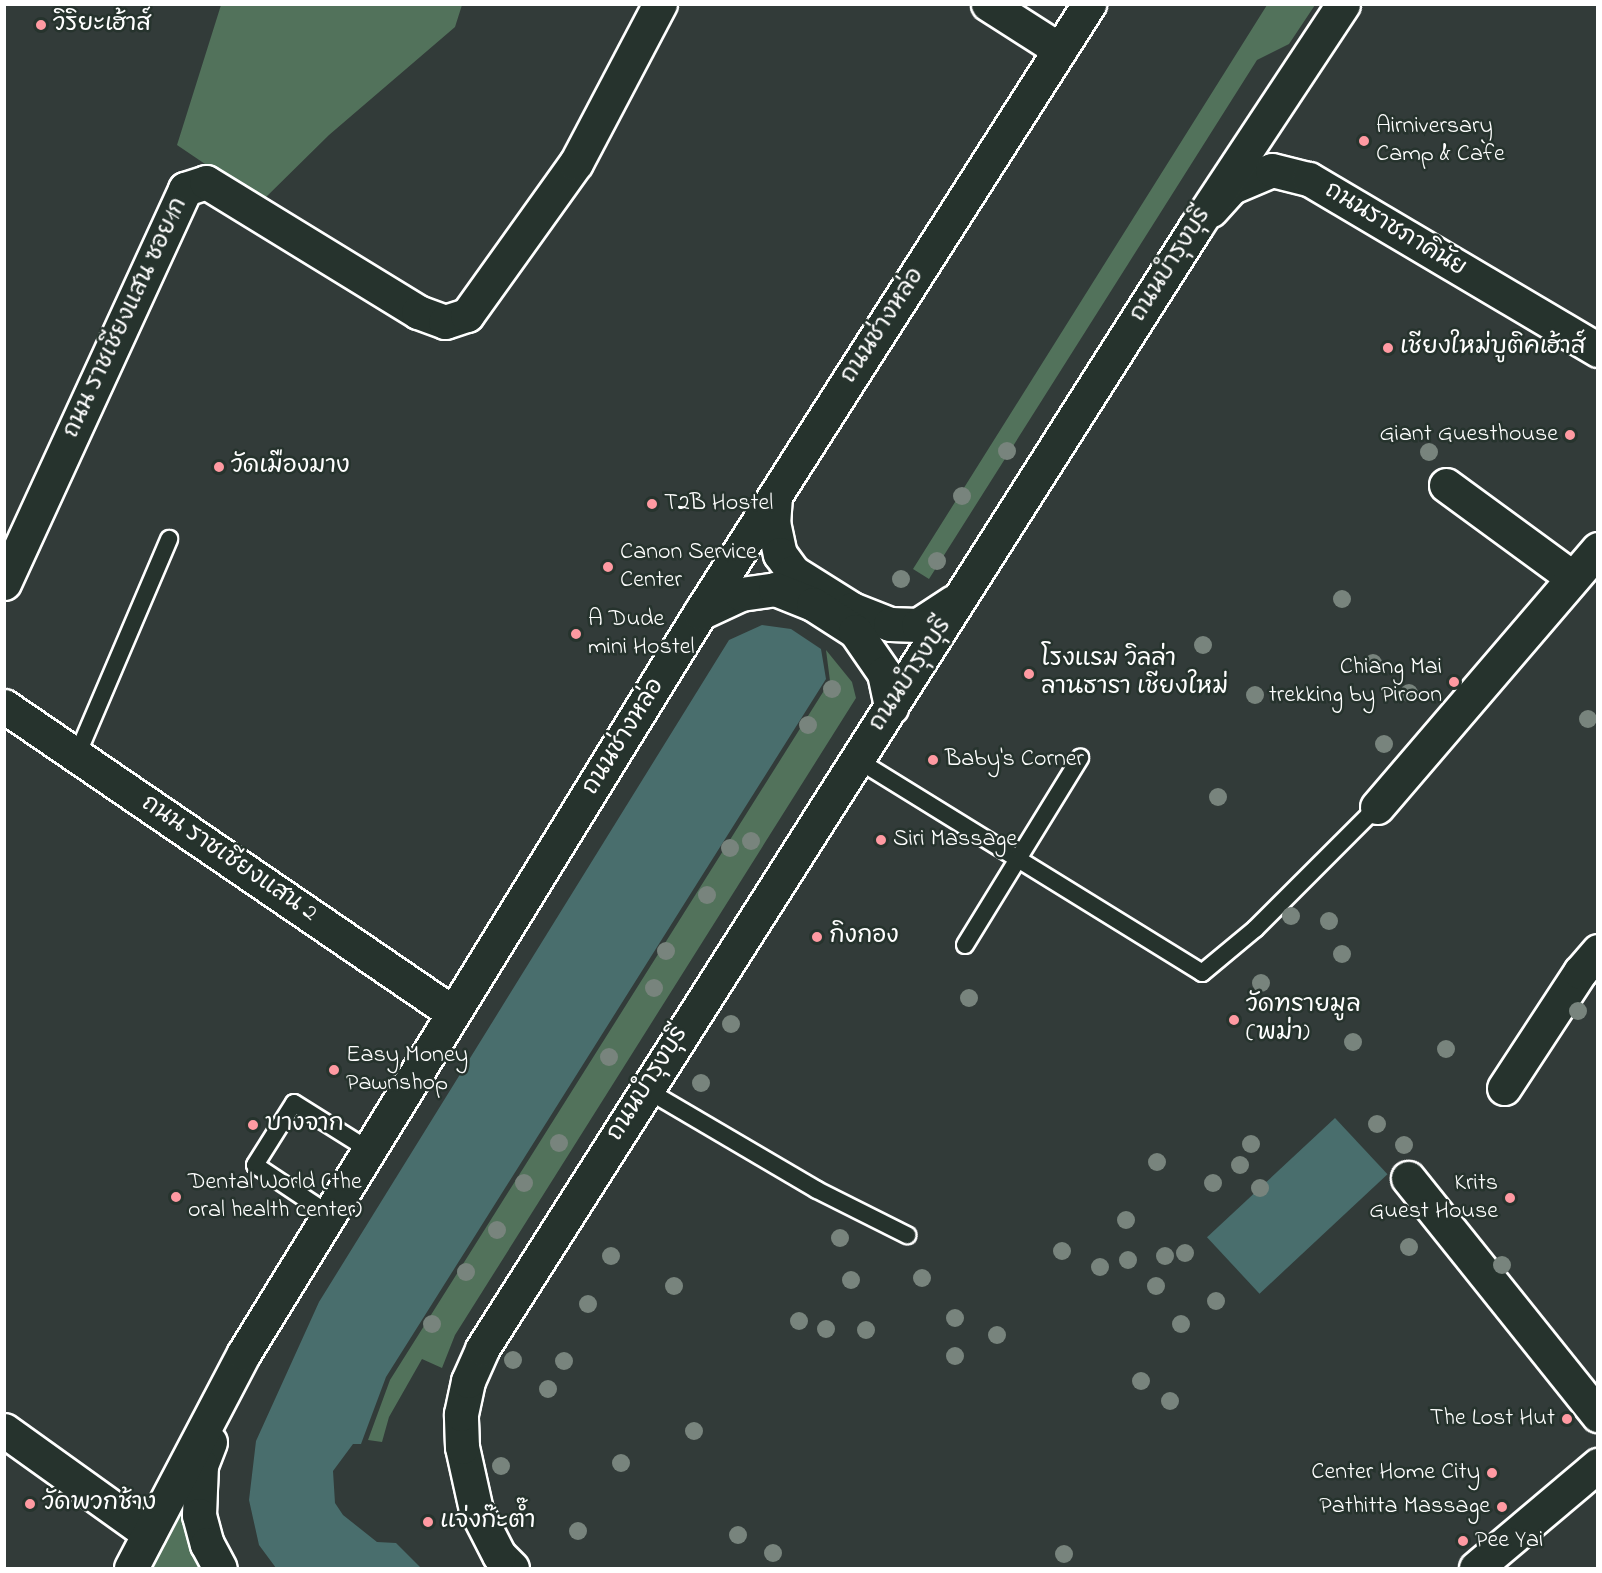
<!DOCTYPE html>
<meta charset="utf-8">
<style>
body{margin:0}
#map{position:relative;width:1602px;height:1573px;overflow:hidden;background:#323b39;font-family:"Indie Flower","Playpen Sans Thai",sans-serif}
div>[style]{position:absolute}
.green>*{inset:0;background:#52725b}
.water>*{inset:0;background:#496e6d;transform-origin:0 0}
.roads{filter:drop-shadow(2px 0 #fff) drop-shadow(-2px 0 #fff) drop-shadow(0 2px #fff) drop-shadow(0 -2px #fff)}
.lane>*{height:16px;margin:-8px;padding:0 8px;transform-origin:8px;border-radius:8px;background:#26332d}
.street>*{height:33px;margin:-16.5px;padding:0 16.5px;transform-origin:16.5px;border-radius:16.5px;background:#26332d}
.secondary>*{height:33px;margin:-16.5px;padding:0 16.5px;transform-origin:16.5px;border-radius:16.5px;background:#26332d}
.trees>*{width:18px;height:18px;margin:-9px;border-radius:50%;background:#78847d}
.dots>*{width:16px;height:16px;translate:-50% -50%;box-sizing:border-box;border:3px solid #26332d;border-radius:50%}
span{translate:-50% -50%;white-space:nowrap;text-align:center;line-height:1.15;-webkit-text-stroke:5px #26332d;paint-order:stroke}
.poi-label{font-size:24px;color:#fff}
.left{translate:0 -50%;text-align:left}
.right{translate:-100% -50%;text-align:right}
.street-label{font-size:24px;color:#fff}
.frame{position:absolute;inset:0;border:6px solid #fff;pointer-events:none}
</style>
<div id="map">
<div class="green">
<div style="clip-path:polygon(221px 5px,462px 5px,455px 27px,329px 135px,261px 202px,177px 145px)"></div>
<div style="clip-path:polygon(1267px 5px,1315px 5px,1289px 44px,1257px 60px,929px 579px,913px 569px)"></div>
<div style="clip-path:polygon(826px 650px,852px 682px,856px 698px,455px 1335px,442px 1368px,422px 1359px,389px 1417px,382px 1442px,368px 1440px,390px 1380px,830px 681px)"></div>
<div style="clip-path:polygon(186px 1493px,204px 1568px,146px 1568px)"></div>
</div>
<div class="water">
<div style="clip-path:polygon(762px 625px,791px 629px,821px 649px,826px 679px,386px 1377px,361px 1444px,353px 1444px,333px 1471px,335px 1503px,343px 1515px,377px 1542px,396px 1543px,421px 1568px,276px 1568px,259px 1545px,249px 1500px,256px 1441px,319px 1302px,729px 640px)"></div>
<div style="left:1335px;top:1118px;width:77px;height:175px;rotate:47deg"></div>
</div>
<div class="roads">
<div class="lane">
<div style="left:77px;top:755px;width:235px;rotate:-66.9deg"></div>
<div style="left:856px;top:759px;width:407px;rotate:31.7deg"></div>
<div style="left:1202px;top:973px;width:69px;rotate:-39.7deg"></div>
<div style="left:1255px;top:929px;width:173px;rotate:-45deg"></div>
<div style="left:965px;top:945px;width:220px;rotate:-58.4deg"></div>
<div style="left:645px;top:1089px;width:199px;rotate:30.4deg"></div>
<div style="left:817px;top:1190px;width:101px;rotate:26.6deg"></div>
<div style="left:330px;top:1215px;width:90px;rotate:-146.3deg"></div>
<div style="left:255px;top:1165px;width:73px;rotate:-57.8deg"></div>
<div style="left:294px;top:1103px;width:89px;rotate:32.1deg"></div>
</div>
<div class="street">
<div style="left:988px;top:4px;width:85px;rotate:32.6deg"></div>
<div style="left:1211px;top:210px;width:31px;rotate:-48deg"></div>
<div style="left:1232px;top:187px;width:43px;rotate:-23deg"></div>
<div style="left:1272px;top:170px;width:38px;rotate:14deg"></div>
<div style="left:1309px;top:179px;width:336px;rotate:30.6deg"></div>
<div style="left:1446px;top:485px;width:157px;rotate:36.2deg"></div>
<div style="left:4px;top:583px;width:434px;rotate:-65.3deg"></div>
<div style="left:185px;top:189px;width:22px;rotate:-18deg"></div>
<div style="left:206px;top:182px;width:249px;rotate:31.5deg"></div>
<div style="left:418px;top:312px;width:29px;rotate:20deg"></div>
<div style="left:445px;top:322px;width:23px;rotate:-18deg"></div>
<div style="left:467px;top:315px;width:187px;rotate:-54.4deg"></div>
<div style="left:576px;top:163px;width:180px;rotate:-62.2deg"></div>
<div style="left:4px;top:706px;width:544px;rotate:34.36deg"></div>
<div style="left:1377px;top:807px;width:340px;rotate:-49.4deg"></div>
<div style="left:1504px;top:1088px;width:139px;rotate:-56.8deg"></div>
<div style="left:1580px;top:972px;width:28px;rotate:-49deg"></div>
<div style="left:1408px;top:1178px;width:304px;rotate:51.3deg"></div>
<div style="left:4px;top:1430px;width:178px;rotate:35.6deg"></div>
<div style="left:1476px;top:1568px;width:160px;rotate:-40.2deg"></div>
</div>
<div class="secondary">
<div style="left:775px;top:496px;width:26px;rotate:94deg"></div>
<div style="left:773px;top:522px;width:33px;rotate:78deg"></div>
<div style="left:780px;top:554px;width:22px;rotate:54deg"></div>
<div style="left:793px;top:572px;width:70px;rotate:32.1deg"></div>
<div style="left:852px;top:609px;width:41px;rotate:21.5deg"></div>
<div style="left:890px;top:624px;width:28px;rotate:2deg"></div>
<div style="left:918px;top:625px;width:42px;rotate:-33.3deg"></div>
<div style="left:700px;top:613px;width:45px;rotate:-24.9deg"></div>
<div style="left:741px;top:594px;width:34px;rotate:-8deg"></div>
<div style="left:775px;top:589px;width:41px;rotate:21.5deg"></div>
<div style="left:813px;top:604px;width:50px;rotate:32.7deg"></div>
<div style="left:855px;top:631px;width:51px;rotate:55.4deg"></div>
<div style="left:884px;top:673px;width:35px;rotate:78deg"></div>
<div style="left:210px;top:1442px;width:25px;rotate:111deg"></div>
<div style="left:201px;top:1465px;width:50px;rotate:92.3deg"></div>
<div style="left:199px;top:1515px;width:30px;rotate:75deg"></div>
<div style="left:207px;top:1544px;width:27px;rotate:62deg"></div>
<div style="left:131px;top:1568px;width:243px;rotate:-62.3deg"></div>
<div style="left:244px;top:1353px;width:869px;rotate:-58.36deg"></div>
<div style="left:700px;top:613px;width:723px;rotate:-57.43deg"></div>
<div style="left:512px;top:1568px;width:18px;rotate:-135deg"></div>
<div style="left:499px;top:1555px;width:51px;rotate:-117.1deg"></div>
<div style="left:476px;top:1510px;width:65px;rotate:-102.5deg"></div>
<div style="left:462px;top:1447px;width:33px;rotate:-92deg"></div>
<div style="left:461px;top:1414px;width:34px;rotate:-78deg"></div>
<div style="left:468px;top:1381px;width:35px;rotate:-66deg"></div>
<div style="left:482px;top:1349px;width:1329px;rotate:-57.54deg"></div>
<div style="left:1195px;top:228px;width:268px;rotate:-56.5deg"></div>
</div>
</div>
<div class="trees">
<div style="left:1007px;top:451px"></div>
<div style="left:1429px;top:452px"></div>
<div style="left:962px;top:496px"></div>
<div style="left:937px;top:561px"></div>
<div style="left:901px;top:579px"></div>
<div style="left:1342px;top:599px"></div>
<div style="left:1203px;top:645px"></div>
<div style="left:1373px;top:663px"></div>
<div style="left:832px;top:689px"></div>
<div style="left:1409px;top:693px"></div>
<div style="left:1255px;top:695px"></div>
<div style="left:1588px;top:719px"></div>
<div style="left:808px;top:725px"></div>
<div style="left:1384px;top:744px"></div>
<div style="left:1218px;top:797px"></div>
<div style="left:751px;top:841px"></div>
<div style="left:730px;top:848px"></div>
<div style="left:707px;top:895px"></div>
<div style="left:1291px;top:916px"></div>
<div style="left:1329px;top:921px"></div>
<div style="left:666px;top:951px"></div>
<div style="left:1342px;top:954px"></div>
<div style="left:1261px;top:983px"></div>
<div style="left:654px;top:988px"></div>
<div style="left:969px;top:998px"></div>
<div style="left:1578px;top:1011px"></div>
<div style="left:731px;top:1024px"></div>
<div style="left:1353px;top:1042px"></div>
<div style="left:1446px;top:1049px"></div>
<div style="left:609px;top:1057px"></div>
<div style="left:701px;top:1083px"></div>
<div style="left:1377px;top:1124px"></div>
<div style="left:559px;top:1143px"></div>
<div style="left:1251px;top:1144px"></div>
<div style="left:1404px;top:1145px"></div>
<div style="left:1157px;top:1162px"></div>
<div style="left:1240px;top:1165px"></div>
<div style="left:524px;top:1183px"></div>
<div style="left:1213px;top:1183px"></div>
<div style="left:1260px;top:1188px"></div>
<div style="left:1126px;top:1220px"></div>
<div style="left:497px;top:1230px"></div>
<div style="left:840px;top:1238px"></div>
<div style="left:1409px;top:1247px"></div>
<div style="left:1062px;top:1251px"></div>
<div style="left:1185px;top:1253px"></div>
<div style="left:611px;top:1256px"></div>
<div style="left:1165px;top:1256px"></div>
<div style="left:1128px;top:1260px"></div>
<div style="left:1502px;top:1265px"></div>
<div style="left:1100px;top:1267px"></div>
<div style="left:466px;top:1272px"></div>
<div style="left:922px;top:1278px"></div>
<div style="left:851px;top:1280px"></div>
<div style="left:674px;top:1286px"></div>
<div style="left:1156px;top:1286px"></div>
<div style="left:1216px;top:1301px"></div>
<div style="left:588px;top:1304px"></div>
<div style="left:955px;top:1318px"></div>
<div style="left:799px;top:1321px"></div>
<div style="left:432px;top:1324px"></div>
<div style="left:1181px;top:1324px"></div>
<div style="left:826px;top:1329px"></div>
<div style="left:866px;top:1330px"></div>
<div style="left:997px;top:1335px"></div>
<div style="left:955px;top:1356px"></div>
<div style="left:513px;top:1360px"></div>
<div style="left:564px;top:1361px"></div>
<div style="left:1141px;top:1381px"></div>
<div style="left:548px;top:1389px"></div>
<div style="left:1170px;top:1401px"></div>
<div style="left:694px;top:1431px"></div>
<div style="left:621px;top:1463px"></div>
<div style="left:501px;top:1466px"></div>
<div style="left:578px;top:1531px"></div>
<div style="left:738px;top:1535px"></div>
<div style="left:773px;top:1553px"></div>
<div style="left:1064px;top:1554px"></div>
</div>
<div class="dots">
<div style="left:41px;top:25px;background:#ff9aa2"></div>
<div style="left:1364px;top:141px;background:#ff9aa2"></div>
<div style="left:1388px;top:348px;background:#ff9aa2"></div>
<div style="left:1570px;top:435px;background:#ff9aa2"></div>
<div style="left:219px;top:467px;background:#ff9aa2"></div>
<div style="left:652px;top:504px;background:#ff9aa2"></div>
<div style="left:608px;top:567px;background:#ff9aa2"></div>
<div style="left:576px;top:634px;background:#ff9aa2"></div>
<div style="left:1029px;top:674px;background:#ff9aa2"></div>
<div style="left:1454px;top:682px;background:#ff9aa2"></div>
<div style="left:933px;top:760px;background:#ff9aa2"></div>
<div style="left:881px;top:840px;background:#ff9aa2"></div>
<div style="left:817px;top:937px;background:#ff9aa2"></div>
<div style="left:1234px;top:1020px;background:#ff9aa2"></div>
<div style="left:334px;top:1070px;background:#ff9aa2"></div>
<div style="left:253px;top:1125px;background:#ff9aa2"></div>
<div style="left:176px;top:1197px;background:#ff9aa2"></div>
<div style="left:1510px;top:1198px;background:#ff9aa2"></div>
<div style="left:1567px;top:1419px;background:#ff9aa2"></div>
<div style="left:1492px;top:1473px;background:#ff9aa2"></div>
<div style="left:30px;top:1504px;background:#ff9aa2"></div>
<div style="left:1502px;top:1507px;background:#ff9aa2"></div>
<div style="left:428px;top:1522px;background:#ff9aa2"></div>
<div style="left:1463px;top:1541px;background:#ff9aa2"></div>
</div>
<div class="poi-label">
<span class="left" style="left:53px;top:25px">วิริยะเฮ้าส์</span>
<span class="left" style="left:1376px;top:141px">Airniversary<br>Camp &amp; Cafe</span>
<span class="left" style="left:1400px;top:348px">เชียงใหม่บูติคเฮ้าส์</span>
<span class="right" style="left:1558px;top:435px">Giant Guesthouse</span>
<span class="left" style="left:231px;top:467px">วัดเมืองมาง</span>
<span class="left" style="left:664px;top:504px">T2B Hostel</span>
<span class="left" style="left:620px;top:567px">Canon Service<br>Center</span>
<span class="left" style="left:588px;top:634px">A Dude<br>mini Hostel</span>
<span class="left" style="left:1041px;top:674px">โรงแรม วิลล่า<br>ลานธารา เชียงใหม่</span>
<span class="right" style="left:1442px;top:682px">Chiang Mai<br>trekking by Piroon</span>
<span class="left" style="left:945px;top:760px">Baby's Corner</span>
<span class="left" style="left:893px;top:840px">Siri Massage</span>
<span class="left" style="left:829px;top:937px">กิงกอง</span>
<span class="left" style="left:1246px;top:1020px">วัดทรายมูล<br>(พม่า)</span>
<span class="left" style="left:346px;top:1070px">Easy Money<br>Pawnshop</span>
<span class="left" style="left:265px;top:1125px">บางจาก</span>
<span class="left" style="left:188px;top:1197px">Dental World (the<br>oral health center)</span>
<span class="right" style="left:1498px;top:1198px">Krits<br>Guest House</span>
<span class="right" style="left:1555px;top:1419px">The Lost Hut</span>
<span class="right" style="left:1480px;top:1473px">Center Home City</span>
<span class="left" style="left:42px;top:1504px">วัดพวกช้าง</span>
<span class="right" style="left:1490px;top:1507px">Pathitta Massage</span>
<span class="left" style="left:440px;top:1522px">แจ่งก๊ะต๊ำ</span>
<span class="left" style="left:1475px;top:1541px">Pee Yai</span>
</div>
<div class="street-label">
<span style="left:1395px;top:230px;rotate:31deg">ถนนราชภาคินัย</span>
<span style="left:1171px;top:265px;rotate:-58deg">ถนนบำรุงบุรี</span>
<span style="left:126px;top:318px;rotate:-65deg">ถนน ราชเชียงแสน ซอย1ก</span>
<span style="left:883px;top:326px;rotate:-57deg">ถนนช่างหล่อ</span>
<span style="left:911px;top:675px;rotate:-57deg">ถนนบำรุงบุรี</span>
<span style="left:624px;top:737px;rotate:-58deg">ถนนช่างหล่อ</span>
<span style="left:229px;top:859px;rotate:34deg">ถนน ราชเชียงแสน 2</span>
<span style="left:648px;top:1084px;rotate:-58deg">ถนนบำรุงบุรี</span>
</div>
<div class="frame"></div>
</div>
